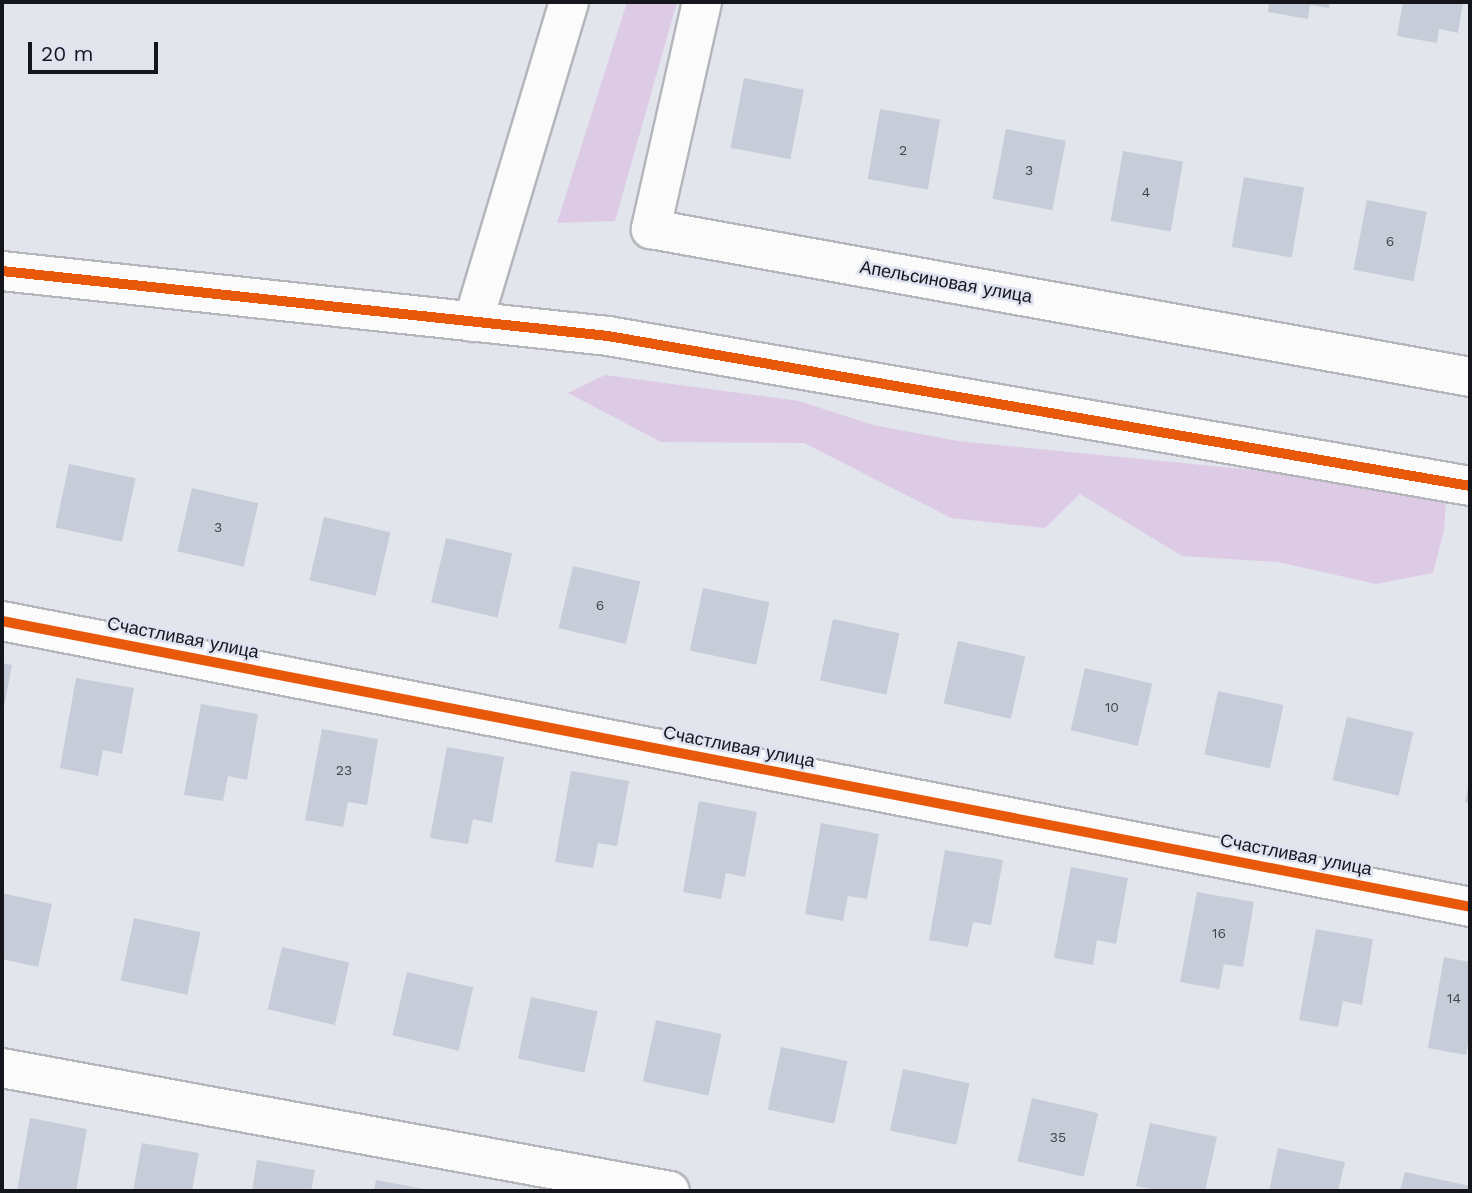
<!DOCTYPE html>
<meta charset="utf-8">
<style>
body{margin:0}
#map{position:relative;width:1472px;height:1193px;overflow:hidden;background:#e3e5ec;font-family:"Work Sans",sans-serif}
div>[style]{position:absolute}
.green>*{inset:0;background:#ddcbe6}
.building>*{inset:0;background:#c6cdd9;transform-origin:0 0}
.roads{filter:drop-shadow(2px 0 #b4b6bb) drop-shadow(-2px 0 #b4b6bb) drop-shadow(0 2px #b4b6bb) drop-shadow(0 -2px #b4b6bb)}
.street>*{height:38px;margin:-19px;padding:0 19px;transform-origin:19px;border-radius:19px;background:#fbfbfc}
.cycleway>*{height:10px;margin:-5px;padding:0 5px;transform-origin:5px;border-radius:5px;background:#e8590c}
span{translate:-50% -50%;white-space:nowrap;text-align:center;line-height:1.15;-webkit-text-stroke:5px #dfe2f0;paint-order:stroke}
.number-label{font-size:14px;color:#42454c}
.number-label span{-webkit-text-stroke-width:0}
.street-label{font-size:18px;color:#15161b}
.frame{position:absolute;inset:0;border:4px solid #15161b;pointer-events:none}
.scale{position:absolute;left:28px;top:42px;width:130px;height:32px;box-sizing:border-box;border:4px solid #15161b;border-top:0;padding-left:9px;font-size:21px;line-height:24px;white-space:nowrap;color:#15161b;-webkit-text-stroke:5px #dfe2f0;paint-order:stroke}
</style>
<div id="map">
<div class="green">
<div style="clip-path:polygon(627px 2px,677px 2px,615px 221px,557px 223px)"></div>
<div style="clip-path:polygon(605px 375px,799px 401px,873px 425px,958px 441px,1447px 489px,1444px 530px,1433px 573px,1376px 584px,1278px 562px,1182px 556px,1080px 494px,1045px 528px,951px 518px,804px 443px,661px 442px,568px 393px)"></div>
</div>
<div class="building">
<div style="clip-path:polygon(1269px 2px,1330px 2px,1329px 8px,1310px 5px,1308px 19px,1268px 12px)"></div>
<div style="clip-path:polygon(1403px 2px,1463px 2px,1458px 33px,1439px 29px,1437px 43px,1397px 36px)"></div>
<div style="left:744px;top:78px;width:61px;height:71px;rotate:11deg"></div>
<div style="left:880px;top:109px;width:61px;height:71px;rotate:10deg"></div>
<div style="left:1006px;top:129px;width:61px;height:71px;rotate:11deg"></div>
<div style="left:1123px;top:151px;width:61px;height:71px;rotate:10deg"></div>
<div style="left:1244px;top:177px;width:61px;height:71px;rotate:10deg"></div>
<div style="left:1367px;top:200px;width:61px;height:71px;rotate:11deg"></div>
<div style="left:69px;top:464px;width:68px;height:65px;rotate:12deg"></div>
<div style="left:192px;top:488px;width:68px;height:65px;rotate:13deg"></div>
<div style="left:324px;top:517px;width:68px;height:65px;rotate:13deg"></div>
<div style="left:446px;top:538px;width:68px;height:66px;rotate:13deg"></div>
<div style="left:573px;top:566px;width:69px;height:64px;rotate:13deg"></div>
<div style="left:703px;top:588px;width:68px;height:64px;rotate:12deg"></div>
<div style="left:833px;top:619px;width:68px;height:63px;rotate:12deg"></div>
<div style="left:958px;top:641px;width:69px;height:64px;rotate:13deg"></div>
<div style="clip-path:polygon(2px 663px,12px 665px,3px 712px,2px 712px)"></div>
<div style="left:1085px;top:668px;width:69px;height:64px;rotate:13deg"></div>
<div style="clip-path:polygon(76px 678px,134px 688px,122px 754px,103px 750px,98px 776px,60px 768px)"></div>
<div style="left:1218px;top:691px;width:67px;height:65px;rotate:12deg"></div>
<div style="clip-path:polygon(201px 704px,258px 714px,247px 780px,228px 776px,223px 801px,184px 795px)"></div>
<div style="left:1347px;top:717px;width:68px;height:65px;rotate:13deg"></div>
<div style="clip-path:polygon(322px 729px,378px 739px,367px 805px,348px 802px,343px 827px,305px 820px)"></div>
<div style="clip-path:polygon(447px 747px,504px 757px,492px 823px,473px 819px,468px 844px,430px 838px)"></div>
<div style="clip-path:polygon(571px 771px,629px 781px,617px 846px,598px 843px,593px 868px,555px 862px)"></div>
<div style="clip-path:polygon(1469px 784px,1470px 784px,1470px 803px,1465px 802px)"></div>
<div style="clip-path:polygon(699px 801px,757px 812px,745px 877px,726px 873px,721px 899px,683px 892px)"></div>
<div style="clip-path:polygon(821px 823px,879px 834px,867px 899px,848px 896px,843px 921px,805px 914px)"></div>
<div style="clip-path:polygon(945px 850px,1003px 860px,991px 925px,973px 922px,968px 947px,929px 940px)"></div>
<div style="clip-path:polygon(1071px 867px,1128px 878px,1116px 944px,1097px 940px,1093px 965px,1054px 958px)"></div>
<div style="clip-path:polygon(1197px 892px,1254px 902px,1243px 967px,1224px 964px,1219px 989px,1180px 982px)"></div>
<div style="clip-path:polygon(2px 893px,52px 904px,38px 967px,2px 959px)"></div>
<div style="left:134px;top:918px;width:68px;height:64px;rotate:12deg"></div>
<div style="clip-path:polygon(1316px 929px,1373px 939px,1362px 1005px,1343px 1001px,1338px 1027px,1299px 1020px)"></div>
<div style="left:282px;top:947px;width:69px;height:64px;rotate:13deg"></div>
<div style="clip-path:polygon(1444px 957px,1470px 962px,1470px 1033px,1466px 1055px,1428px 1048px)"></div>
<div style="left:407px;top:972px;width:68px;height:65px;rotate:13deg"></div>
<div style="left:531px;top:997px;width:68px;height:63px;rotate:12deg"></div>
<div style="left:656px;top:1020px;width:67px;height:63px;rotate:12deg"></div>
<div style="left:781px;top:1047px;width:68px;height:64px;rotate:12deg"></div>
<div style="left:903px;top:1069px;width:68px;height:63px;rotate:12deg"></div>
<div style="left:1032px;top:1098px;width:68px;height:65px;rotate:13deg"></div>
<div style="clip-path:polygon(30px 1118px,87px 1129px,76px 1191px,17px 1191px)"></div>
<div style="clip-path:polygon(1150px 1123px,1217px 1137px,1205px 1191px,1161px 1191px,1136px 1186px)"></div>
<div style="clip-path:polygon(142px 1143px,199px 1153px,192px 1191px,133px 1191px)"></div>
<div style="clip-path:polygon(1278px 1148px,1345px 1162px,1338px 1191px,1269px 1191px)"></div>
<div style="clip-path:polygon(257px 1160px,315px 1170px,311px 1191px,252px 1191px)"></div>
<div style="clip-path:polygon(1405px 1172px,1470px 1186px,1470px 1191px,1400px 1191px)"></div>
<div style="clip-path:polygon(376px 1180px,429px 1190px,429px 1191px,374px 1191px)"></div>
</div>
<div class="roads">
<div class="street">
<div style="left:702px;top:2px;width:233px;rotate:102.7deg"></div>
<div style="left:651px;top:229px;width:832px;rotate:10.24deg"></div>
<div style="left:2px;top:271px;width:609px;rotate:6.12deg"></div>
<div style="left:608px;top:336px;width:875px;rotate:9.87deg"></div>
<div style="left:473px;top:322px;width:334px;rotate:-73.3deg"></div>
<div style="left:2px;top:621px;width:1496px;rotate:11.02deg"></div>
<div style="left:2px;top:1068px;width:679px;rotate:10.43deg"></div>
</div>
</div>
<div class="cycleway">
<div style="left:2px;top:271px;width:609px;rotate:6.12deg"></div>
<div style="left:608px;top:336px;width:875px;rotate:9.87deg"></div>
<div style="left:2px;top:621px;width:1496px;rotate:11.02deg"></div>
</div>
<div class="number-label">
<span style="left:903px;top:150px">2</span>
<span style="left:1029px;top:170px">3</span>
<span style="left:1146px;top:192px">4</span>
<span style="left:1390px;top:241px">6</span>
<span style="left:218px;top:527px">3</span>
<span style="left:600px;top:605px">6</span>
<span style="left:1112px;top:707px">10</span>
<span style="left:344px;top:770px">23</span>
<span style="left:1219px;top:933px">16</span>
<span style="left:1454px;top:998px">14</span>
<span style="left:1058px;top:1137px">35</span>
</div>
<div class="street-label">
<span style="left:946px;top:282px;rotate:10deg">Апельсиновая улица</span>
<span style="left:183px;top:638px;rotate:11deg">Счастливая улица</span>
<span style="left:739px;top:747px;rotate:11deg">Счастливая улица</span>
<span style="left:1296px;top:855px;rotate:11deg">Счастливая улица</span>
</div>
<div class="frame"></div>
<div class="scale">20 m</div>
</div>
